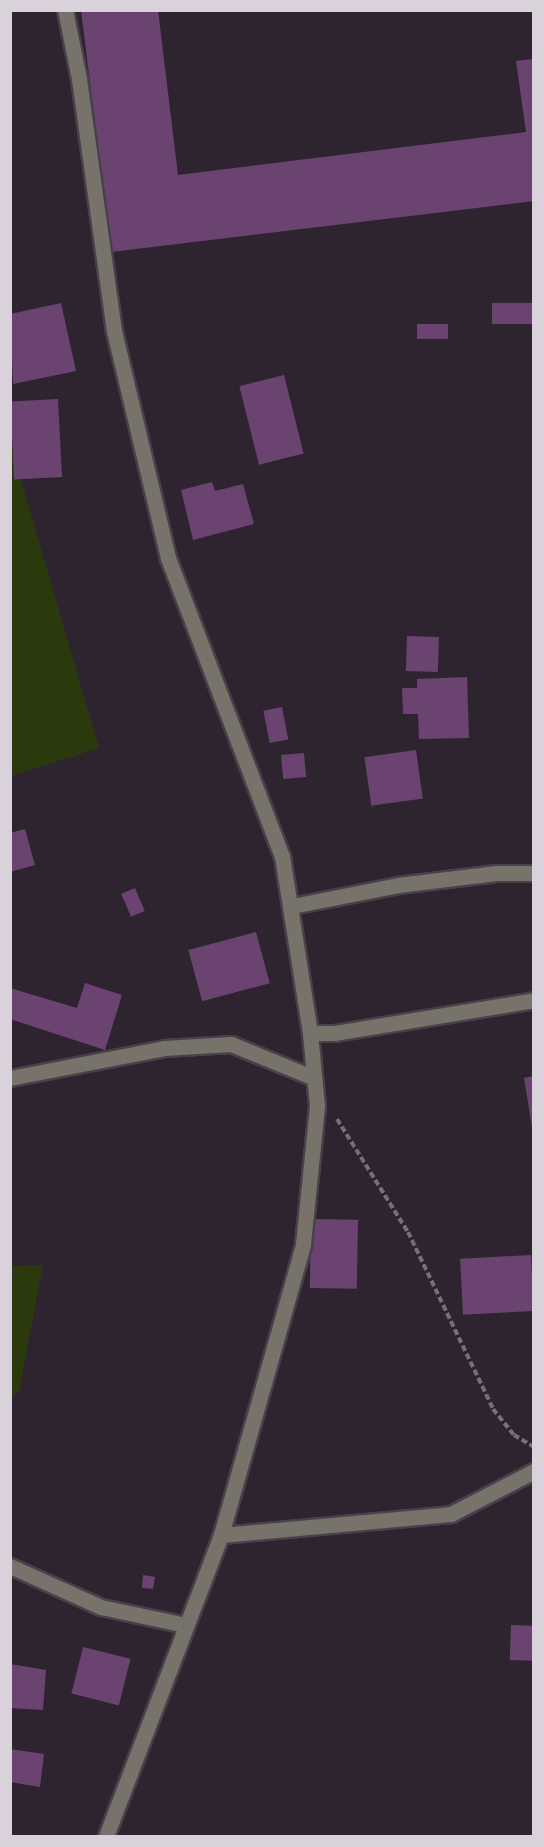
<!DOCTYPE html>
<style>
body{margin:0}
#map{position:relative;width:544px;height:1847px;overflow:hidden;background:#2e2430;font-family:Overpass,sans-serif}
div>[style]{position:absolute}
.green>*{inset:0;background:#2a3a0c}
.building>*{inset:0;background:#6a4371;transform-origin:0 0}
.path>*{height:4px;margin-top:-2px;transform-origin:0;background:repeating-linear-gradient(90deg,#766e78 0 6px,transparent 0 9px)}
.roads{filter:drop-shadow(2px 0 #49404b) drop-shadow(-2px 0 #49404b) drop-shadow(0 2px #49404b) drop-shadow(0 -2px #49404b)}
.minor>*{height:15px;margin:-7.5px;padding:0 7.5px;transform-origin:7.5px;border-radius:7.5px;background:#77736b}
span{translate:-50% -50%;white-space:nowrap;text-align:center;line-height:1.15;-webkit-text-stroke:5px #2e2430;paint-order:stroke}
.frame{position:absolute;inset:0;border:12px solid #d9d2da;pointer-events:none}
</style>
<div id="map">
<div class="green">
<div style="clip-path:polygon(10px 442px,99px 748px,11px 776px,10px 776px)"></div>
<div style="clip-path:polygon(43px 1265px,19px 1392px,11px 1395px,11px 1266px)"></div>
</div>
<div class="building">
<div style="clip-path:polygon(81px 10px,158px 10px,178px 175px,526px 132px,516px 61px,534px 59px,534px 201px,111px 252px)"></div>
<div style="clip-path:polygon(61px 303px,76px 371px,13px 384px,10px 314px)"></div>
<div style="left:534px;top:303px;width:21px;height:42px;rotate:90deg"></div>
<div style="left:417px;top:324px;width:31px;height:15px"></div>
<div style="left:284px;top:375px;width:81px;height:46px;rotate:76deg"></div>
<div style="left:58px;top:399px;width:78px;height:48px;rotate:87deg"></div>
<div style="clip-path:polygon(212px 482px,215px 491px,243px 484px,254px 524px,193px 540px,181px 490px)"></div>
<div style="left:407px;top:636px;width:32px;height:35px;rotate:2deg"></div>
<div style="clip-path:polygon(467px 677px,469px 738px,419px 739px,418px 714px,403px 714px,402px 688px,417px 688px,417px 679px)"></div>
<div style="left:282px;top:707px;width:33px;height:19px;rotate:79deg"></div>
<div style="left:416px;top:750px;width:49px;height:52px;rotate:82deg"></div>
<div style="left:304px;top:753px;width:24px;height:23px;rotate:85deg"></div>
<div style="clip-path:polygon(25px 829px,35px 865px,10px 872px,10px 833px)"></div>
<div style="left:135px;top:888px;width:25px;height:15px;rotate:67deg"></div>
<div style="left:256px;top:932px;width:53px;height:70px;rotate:75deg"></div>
<div style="clip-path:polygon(85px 983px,122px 995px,105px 1050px,10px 1019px,10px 988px,77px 1008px)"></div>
<div style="clip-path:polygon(534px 1076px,534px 1127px,532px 1127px,524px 1078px)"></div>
<div style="left:311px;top:1219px;width:47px;height:69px;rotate:1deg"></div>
<div style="left:531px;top:1255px;width:56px;height:71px;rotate:87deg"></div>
<div style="clip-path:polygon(143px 1575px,155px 1577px,153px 1589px,142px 1588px)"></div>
<div style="left:511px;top:1625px;width:23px;height:35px;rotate:2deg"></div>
<div style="left:83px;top:1647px;width:49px;height:48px;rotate:14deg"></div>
<div style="clip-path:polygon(10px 1664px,46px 1670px,43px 1710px,10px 1708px)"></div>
<div style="clip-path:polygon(10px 1749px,44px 1754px,40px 1787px,10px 1782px)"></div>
</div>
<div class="path">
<div style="left:337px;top:1119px;width:133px;rotate:57.9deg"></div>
<div style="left:408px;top:1232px;width:196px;rotate:64.3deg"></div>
<div style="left:493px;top:1409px;width:33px;rotate:51deg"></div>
<div style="left:514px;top:1435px;width:23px;rotate:31deg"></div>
</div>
<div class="roads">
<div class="minor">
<div style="left:65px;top:10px;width:70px;rotate:78.5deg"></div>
<div style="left:79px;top:79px;width:254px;rotate:82.1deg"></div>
<div style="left:114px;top:331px;width:233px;rotate:76.6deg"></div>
<div style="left:168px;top:558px;width:319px;rotate:69.1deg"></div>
<div style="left:282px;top:856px;width:179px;rotate:81deg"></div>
<div style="left:310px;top:1033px;width:73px;rotate:84.5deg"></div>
<div style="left:317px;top:1106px;width:140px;rotate:95.8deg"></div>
<div style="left:303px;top:1245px;width:301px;rotate:105.8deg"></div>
<div style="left:221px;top:1535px;width:322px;rotate:110.9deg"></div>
<div style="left:292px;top:906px;width:108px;rotate:-11.2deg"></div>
<div style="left:398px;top:885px;width:99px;rotate:-7deg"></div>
<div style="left:496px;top:873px;width:38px"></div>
<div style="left:310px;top:1033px;width:25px"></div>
<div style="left:335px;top:1033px;width:202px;rotate:-9.4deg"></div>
<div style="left:10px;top:1078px;width:157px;rotate:-11deg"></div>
<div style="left:164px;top:1048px;width:67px;rotate:-3.4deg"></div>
<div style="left:231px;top:1044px;width:87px;rotate:22.2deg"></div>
<div style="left:221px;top:1535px;width:231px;rotate:-5.2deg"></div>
<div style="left:451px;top:1514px;width:93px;rotate:-27.4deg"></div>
<div style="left:10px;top:1566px;width:100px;rotate:24.3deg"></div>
<div style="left:101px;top:1607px;width:87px;rotate:12deg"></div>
</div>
</div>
<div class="frame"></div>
</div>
